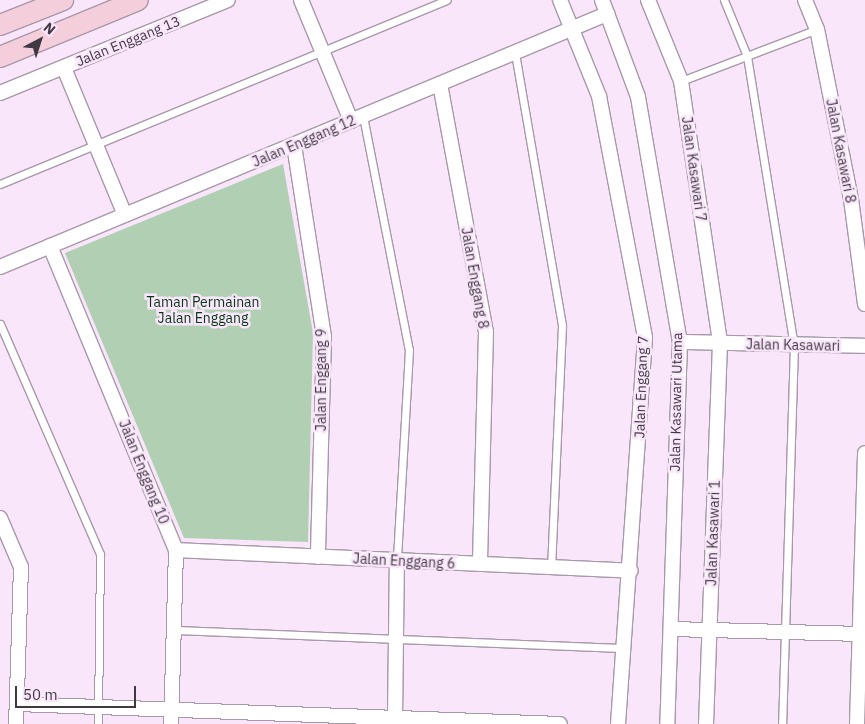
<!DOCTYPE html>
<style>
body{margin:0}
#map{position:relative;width:865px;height:724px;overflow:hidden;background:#f9e6fa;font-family:"IBM Plex Sans",sans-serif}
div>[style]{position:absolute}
.green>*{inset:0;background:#b0cfb3}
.roads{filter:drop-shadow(1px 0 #a898a9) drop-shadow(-1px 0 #a898a9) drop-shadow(0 1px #a898a9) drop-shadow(0 -1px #a898a9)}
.lane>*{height:7px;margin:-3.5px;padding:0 3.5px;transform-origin:3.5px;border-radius:3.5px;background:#fff}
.street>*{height:14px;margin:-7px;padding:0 7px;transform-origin:7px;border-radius:7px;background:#fff}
.secondary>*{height:20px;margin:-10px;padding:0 10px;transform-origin:10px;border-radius:10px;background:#f4cfdb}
span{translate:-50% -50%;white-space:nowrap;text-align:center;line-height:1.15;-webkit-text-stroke:5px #f9e6fa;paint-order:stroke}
.street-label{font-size:14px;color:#403941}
.park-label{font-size:14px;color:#063913}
.north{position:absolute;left:15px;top:15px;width:50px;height:50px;-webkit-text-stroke:4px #f9e6fa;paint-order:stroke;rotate:40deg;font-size:14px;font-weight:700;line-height:20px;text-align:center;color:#403941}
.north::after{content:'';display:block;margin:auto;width:18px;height:22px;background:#403941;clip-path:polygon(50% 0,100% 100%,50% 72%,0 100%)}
.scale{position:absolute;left:15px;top:686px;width:121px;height:22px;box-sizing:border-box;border:2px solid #403941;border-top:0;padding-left:6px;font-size:15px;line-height:18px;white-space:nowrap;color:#403941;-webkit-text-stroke:4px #f9e6fa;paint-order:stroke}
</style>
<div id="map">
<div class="green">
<div style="clip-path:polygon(283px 164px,313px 333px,308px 542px,184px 538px,65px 253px)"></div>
</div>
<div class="roads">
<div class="lane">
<div style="left:724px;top:0;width:61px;rotate:67.7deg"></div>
<div style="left:747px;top:56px;width:293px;rotate:80.8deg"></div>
<div style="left:794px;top:345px;width:379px;rotate:91.8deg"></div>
<div style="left:515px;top:53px;width:277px;rotate:80.2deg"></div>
<div style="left:562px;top:326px;width:241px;rotate:92.6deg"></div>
<div style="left:681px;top:81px;width:146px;rotate:-20.9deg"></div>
<div style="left:363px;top:116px;width:238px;rotate:78.9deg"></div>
<div style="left:409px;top:350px;width:210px;rotate:93.3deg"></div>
<div style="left:0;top:184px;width:483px;rotate:-22.4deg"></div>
<div style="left:0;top:324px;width:251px;rotate:66.5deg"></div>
<div style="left:100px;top:554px;width:170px;rotate:90.7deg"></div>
<div style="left:174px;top:630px;width:450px;rotate:2.3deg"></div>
</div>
<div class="street">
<div style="left:301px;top:0;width:131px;rotate:67.5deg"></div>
<div style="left:560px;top:0;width:104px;rotate:67.9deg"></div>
<div style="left:599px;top:96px;width:246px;rotate:79.2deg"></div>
<div style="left:645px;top:338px;width:387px;rotate:94deg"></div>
<div style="left:602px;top:0;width:103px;rotate:69.6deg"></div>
<div style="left:638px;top:97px;width:249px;rotate:80.3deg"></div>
<div style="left:680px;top:342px;width:382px;rotate:91.9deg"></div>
<div style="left:648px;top:0;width:87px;rotate:67.8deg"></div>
<div style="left:681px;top:81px;width:265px;rotate:81.5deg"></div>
<div style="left:720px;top:343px;width:381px;rotate:92.1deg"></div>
<div style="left:805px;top:0;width:31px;rotate:68deg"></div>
<div style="left:817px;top:29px;width:173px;rotate:78.7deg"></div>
<div style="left:851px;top:199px;width:106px;rotate:82.4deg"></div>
<div style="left:64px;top:68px;width:159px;rotate:67.5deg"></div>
<div style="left:440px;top:84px;width:252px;rotate:79.5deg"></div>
<div style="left:486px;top:332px;width:232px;rotate:91.5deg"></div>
<div style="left:0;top:93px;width:246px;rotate:-22.2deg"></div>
<div style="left:294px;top:145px;width:194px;rotate:81.1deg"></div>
<div style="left:324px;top:337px;width:220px;rotate:91.6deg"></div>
<div style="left:50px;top:246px;width:329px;rotate:67.5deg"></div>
<div style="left:176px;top:550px;width:174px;rotate:91.6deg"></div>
<div style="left:0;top:267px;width:658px;rotate:-22.63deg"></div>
<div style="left:680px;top:342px;width:185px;rotate:1.2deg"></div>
<div style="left:0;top:518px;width:53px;rotate:66.8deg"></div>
<div style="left:21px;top:567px;width:157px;rotate:91.8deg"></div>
<div style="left:176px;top:550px;width:455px;rotate:2.6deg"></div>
<div style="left:671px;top:629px;width:194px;rotate:1.5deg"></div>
<div style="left:17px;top:704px;width:543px;rotate:2.11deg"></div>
<div style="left:395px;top:718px;width:158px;rotate:-89.3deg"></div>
<div style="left:857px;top:724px;width:271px;rotate:-88.3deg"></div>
</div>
<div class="secondary">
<div style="left:0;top:25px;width:68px;rotate:-21.6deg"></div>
<div style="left:0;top:57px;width:149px;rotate:-22.4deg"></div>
</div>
</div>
<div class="street-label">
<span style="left:128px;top:41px;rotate:-22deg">Jalan Enggang 13</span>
<span style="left:304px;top:141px;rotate:-23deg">Jalan Enggang 12</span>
<span style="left:841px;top:151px;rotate:79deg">Jalan Kasawari 8</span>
<span style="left:694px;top:169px;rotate:82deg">Jalan Kasawari 7</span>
<span style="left:475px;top:278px;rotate:80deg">Jalan Enggang 8</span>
<span style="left:793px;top:345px;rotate:1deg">Jalan Kasawari</span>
<span style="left:321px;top:380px;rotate:-90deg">Jalan Enggang 9</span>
<span style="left:641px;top:387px;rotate:-88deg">Jalan Enggang 7</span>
<span style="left:676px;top:402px;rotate:-89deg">Jalan Kasawari Utama</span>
<span style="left:144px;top:472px;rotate:68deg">Jalan Enggang 10</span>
<span style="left:713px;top:533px;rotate:-88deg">Jalan Kasawari 1</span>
<span style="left:404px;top:561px;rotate:3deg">Jalan Enggang 6</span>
</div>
<div class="park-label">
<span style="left:203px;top:310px">Taman Permainan<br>Jalan Enggang</span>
</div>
<div class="north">N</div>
<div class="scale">50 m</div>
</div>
